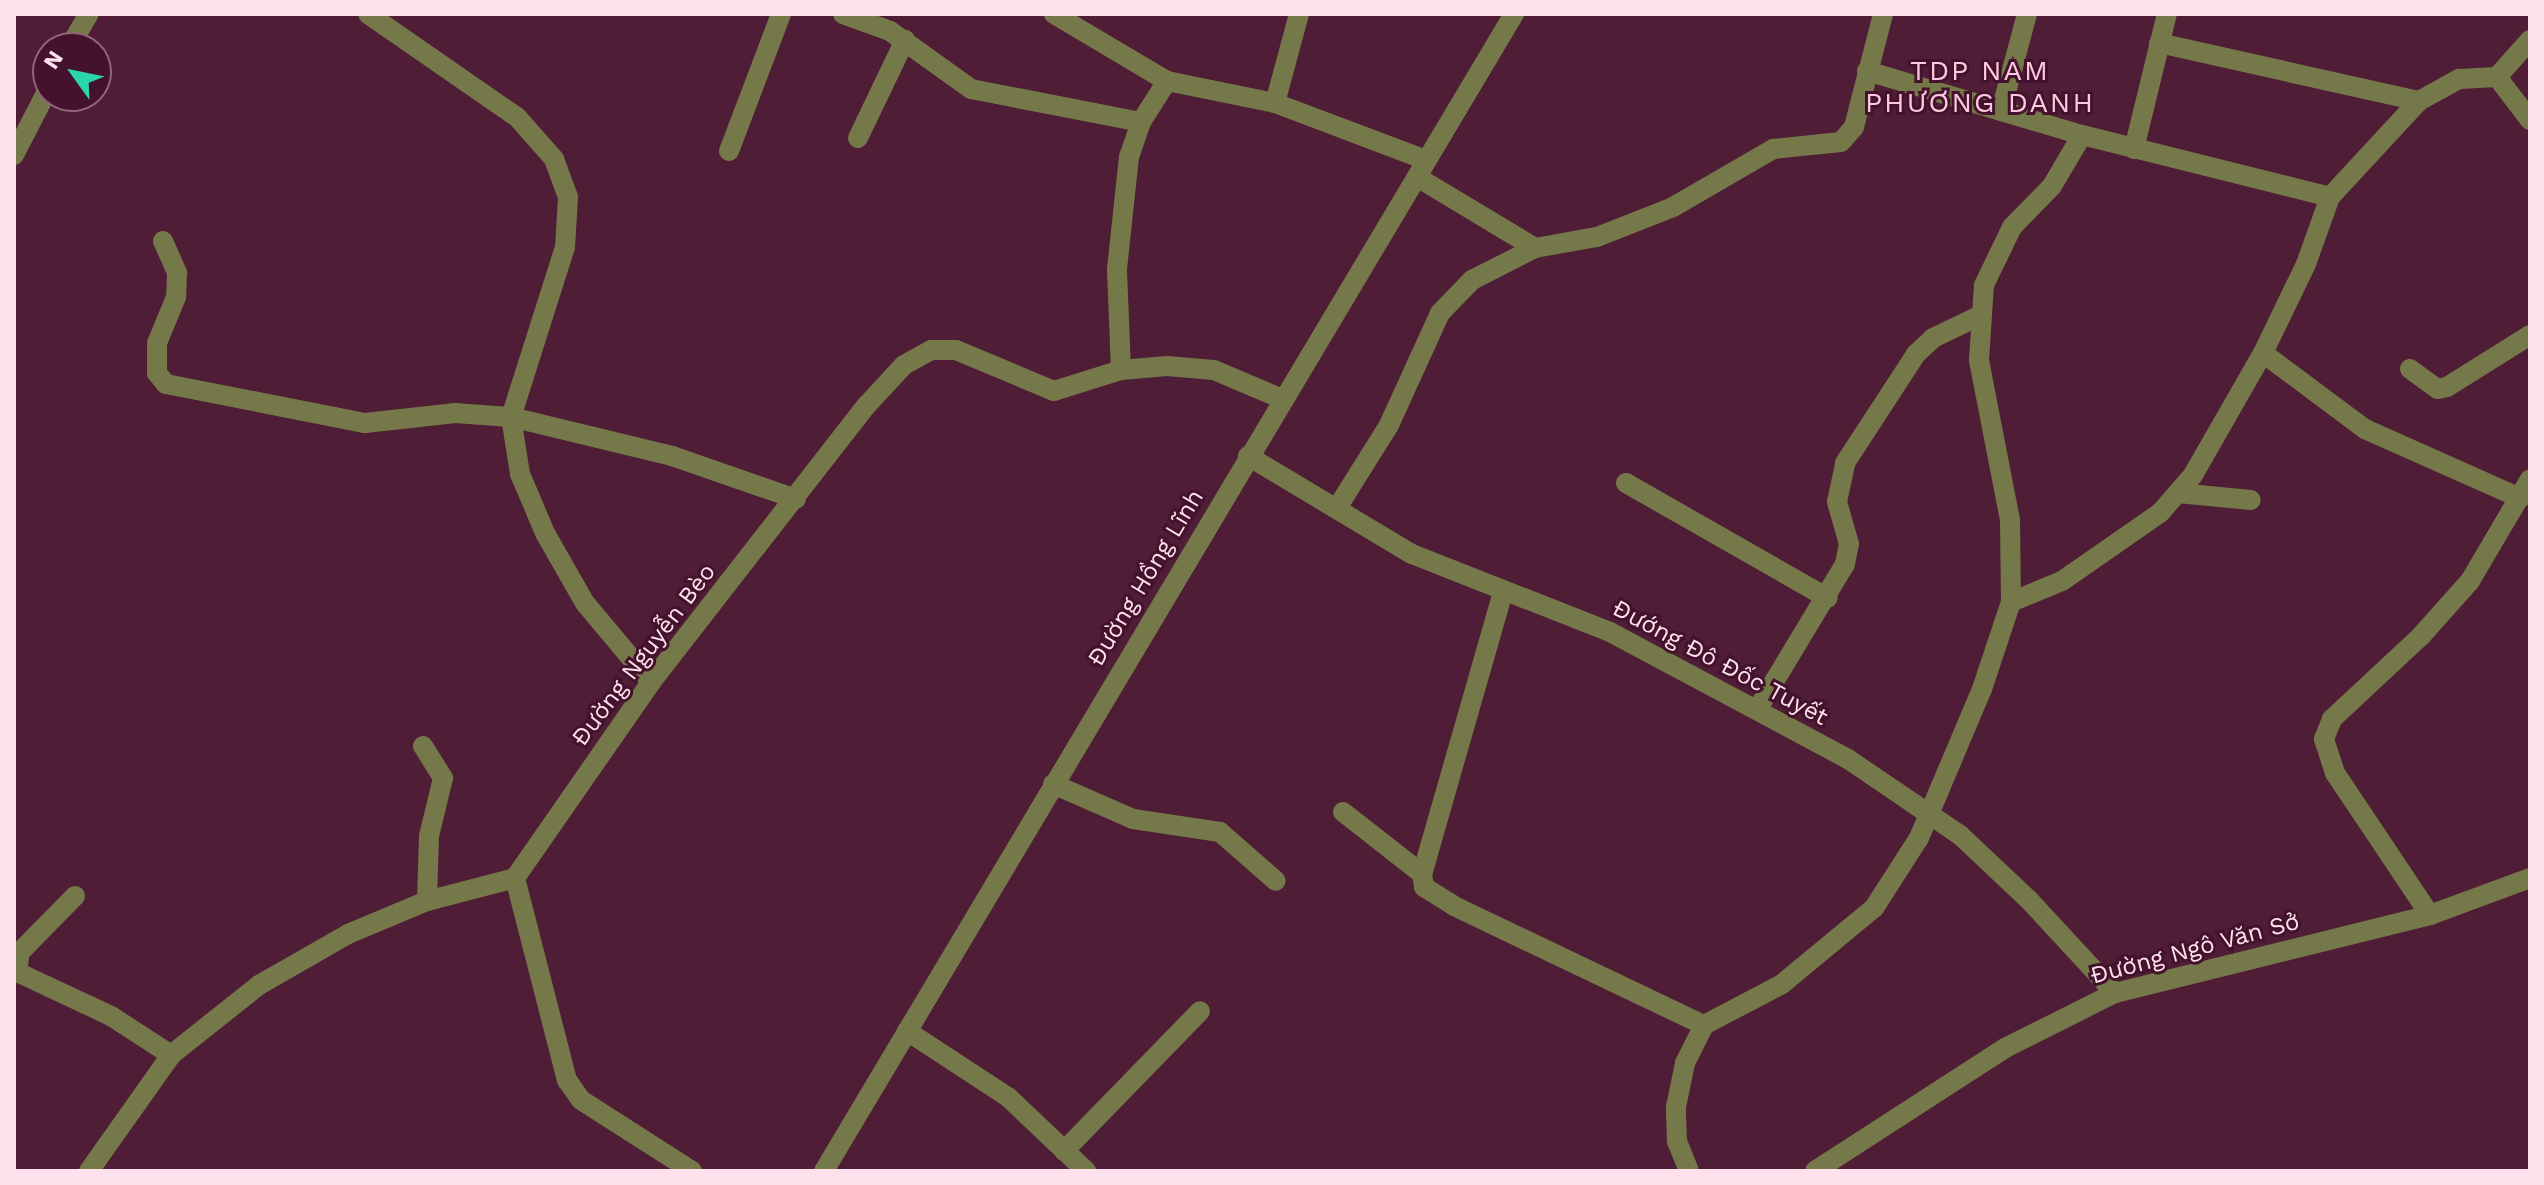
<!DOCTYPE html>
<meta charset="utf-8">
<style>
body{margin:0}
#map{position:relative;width:2544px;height:1185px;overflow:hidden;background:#4f1d36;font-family:"Work Sans",sans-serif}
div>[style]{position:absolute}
.minor>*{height:20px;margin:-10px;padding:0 10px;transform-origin:10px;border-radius:10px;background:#757848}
span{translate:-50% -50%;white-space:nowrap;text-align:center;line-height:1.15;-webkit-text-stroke:6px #44122c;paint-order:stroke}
.street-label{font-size:24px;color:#fde2ed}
.quarter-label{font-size:28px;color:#fec9df;letter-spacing:2px}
.frame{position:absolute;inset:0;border:16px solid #fde2ed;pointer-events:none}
.north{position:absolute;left:32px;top:32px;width:80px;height:80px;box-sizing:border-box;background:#44122c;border:2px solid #8e6579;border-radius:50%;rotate:303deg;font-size:22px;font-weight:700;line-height:32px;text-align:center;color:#fde2ed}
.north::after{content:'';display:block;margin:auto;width:28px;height:36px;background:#2bd5ac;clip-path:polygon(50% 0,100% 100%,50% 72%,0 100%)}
</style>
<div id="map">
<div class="minor">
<div style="left:368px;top:14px;width:181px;rotate:34.7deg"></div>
<div style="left:517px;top:117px;width:56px;rotate:48.6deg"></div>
<div style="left:554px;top:159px;width:40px;rotate:69.8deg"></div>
<div style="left:568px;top:197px;width:50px;rotate:93.4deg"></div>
<div style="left:565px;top:247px;width:178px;rotate:107.6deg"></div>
<div style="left:511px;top:417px;width:58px;rotate:81deg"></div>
<div style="left:520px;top:474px;width:64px;rotate:67deg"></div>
<div style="left:545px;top:533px;width:81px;rotate:60.3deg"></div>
<div style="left:585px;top:603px;width:103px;rotate:50.1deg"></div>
<div style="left:843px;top:14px;width:50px;rotate:19.9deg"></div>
<div style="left:890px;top:31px;width:100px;rotate:35.6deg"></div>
<div style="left:971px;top:89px;width:173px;rotate:11deg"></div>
<div style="left:1054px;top:14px;width:131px;rotate:30.7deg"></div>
<div style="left:1167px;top:81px;width:110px;rotate:11.5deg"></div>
<div style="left:1275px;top:103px;width:161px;rotate:20.7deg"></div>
<div style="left:2159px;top:43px;width:266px;rotate:12.6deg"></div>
<div style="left:69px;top:48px;width:39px;rotate:-60deg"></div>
<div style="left:1867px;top:71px;width:224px;rotate:16.6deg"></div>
<div style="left:2082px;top:135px;width:256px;rotate:14deg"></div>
<div style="left:2497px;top:77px;width:54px;rotate:52.5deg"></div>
<div style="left:1275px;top:103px;width:92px;rotate:-74.9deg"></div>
<div style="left:2001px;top:111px;width:100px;rotate:-75deg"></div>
<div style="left:858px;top:138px;width:109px;rotate:-64.4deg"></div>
<div style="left:2134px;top:149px;width:139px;rotate:-76.3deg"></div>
<div style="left:729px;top:151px;width:147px;rotate:-69.2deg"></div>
<div style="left:14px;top:155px;width:74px;rotate:-62.7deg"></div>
<div style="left:1417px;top:177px;width:138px;rotate:31deg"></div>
<div style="left:163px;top:241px;width:35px;rotate:66deg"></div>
<div style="left:177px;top:273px;width:24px;rotate:92deg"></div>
<div style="left:176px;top:297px;width:50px;rotate:112.4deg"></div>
<div style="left:157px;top:343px;width:30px;rotate:90deg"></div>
<div style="left:157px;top:373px;width:14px;rotate:51deg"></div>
<div style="left:166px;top:384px;width:203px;rotate:11.1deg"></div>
<div style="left:365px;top:423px;width:91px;rotate:-6.3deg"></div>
<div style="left:455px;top:413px;width:56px;rotate:4.1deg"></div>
<div style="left:511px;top:417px;width:166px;rotate:13.6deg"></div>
<div style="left:672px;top:456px;width:131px;rotate:19.1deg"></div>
<div style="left:2263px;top:353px;width:127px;rotate:36.7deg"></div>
<div style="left:2365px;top:429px;width:170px;rotate:24deg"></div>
<div style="left:2410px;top:369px;width:34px;rotate:36deg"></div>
<div style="left:2438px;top:389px;width:9px;rotate:-13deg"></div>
<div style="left:2447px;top:387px;width:98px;rotate:-32.1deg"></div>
<div style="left:1121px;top:370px;width:101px;rotate:-92.3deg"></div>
<div style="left:1117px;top:269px;width:113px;rotate:-83.9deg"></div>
<div style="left:1129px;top:157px;width:37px;rotate:-71deg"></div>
<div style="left:1141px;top:122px;width:49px;rotate:-57.6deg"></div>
<div style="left:1248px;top:456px;width:191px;rotate:30.9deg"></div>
<div style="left:1412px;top:554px;width:213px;rotate:21.5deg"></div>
<div style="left:1610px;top:632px;width:270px;rotate:28.1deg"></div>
<div style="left:1848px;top:759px;width:135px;rotate:34.2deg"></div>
<div style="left:1960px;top:835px;width:95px;rotate:43.3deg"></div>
<div style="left:2029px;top:900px;width:127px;rotate:47.2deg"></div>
<div style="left:1626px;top:483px;width:232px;rotate:29.7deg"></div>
<div style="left:2178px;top:493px;width:73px;rotate:5.5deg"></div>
<div style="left:1337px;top:508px;width:98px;rotate:-57.9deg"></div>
<div style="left:1389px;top:425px;width:123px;rotate:-65.5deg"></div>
<div style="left:1440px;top:313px;width:46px;rotate:-45.9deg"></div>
<div style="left:1472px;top:280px;width:71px;rotate:-26.9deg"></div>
<div style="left:1535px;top:248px;width:63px;rotate:-10.1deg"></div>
<div style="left:1597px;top:237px;width:82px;rotate:-21.5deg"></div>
<div style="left:1673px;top:207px;width:116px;rotate:-30.1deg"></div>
<div style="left:1773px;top:149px;width:68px;rotate:-5.9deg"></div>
<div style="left:1841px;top:142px;width:20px;rotate:-49deg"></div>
<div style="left:1854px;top:127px;width:117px;rotate:-75.6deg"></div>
<div style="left:1503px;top:592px;width:293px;rotate:106deg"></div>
<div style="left:1422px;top:874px;width:13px;rotate:81deg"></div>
<div style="left:1424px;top:887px;width:36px;rotate:32deg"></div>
<div style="left:1454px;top:906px;width:277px;rotate:25.5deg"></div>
<div style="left:2011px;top:602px;width:55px;rotate:-22.4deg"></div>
<div style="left:2062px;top:581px;width:119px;rotate:-34.8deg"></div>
<div style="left:2160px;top:513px;width:50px;rotate:-49deg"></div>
<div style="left:2193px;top:475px;width:141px;rotate:-60.2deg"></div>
<div style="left:2263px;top:353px;width:99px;rotate:-64.2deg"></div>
<div style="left:2306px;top:264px;width:71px;rotate:-70.3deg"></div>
<div style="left:2330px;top:197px;width:131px;rotate:-47.2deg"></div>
<div style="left:2419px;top:101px;width:46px;rotate:-28.8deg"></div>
<div style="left:2459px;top:79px;width:38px;rotate:-3deg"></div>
<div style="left:2497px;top:77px;width:50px;rotate:-48.3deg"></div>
<div style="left:1757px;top:710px;width:170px;rotate:-58.9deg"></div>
<div style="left:1845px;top:564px;width:20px;rotate:-79deg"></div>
<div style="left:1849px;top:544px;width:44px;rotate:-105.9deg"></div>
<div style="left:1837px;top:502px;width:40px;rotate:-78deg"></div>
<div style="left:1845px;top:463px;width:130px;rotate:-56.9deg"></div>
<div style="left:1916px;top:354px;width:23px;rotate:-43deg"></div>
<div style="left:1933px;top:338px;width:51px;rotate:-25.6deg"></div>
<div style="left:423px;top:746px;width:38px;rotate:58deg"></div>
<div style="left:443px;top:778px;width:60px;rotate:103.6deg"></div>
<div style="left:429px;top:836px;width:65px;rotate:91.8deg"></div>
<div style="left:1053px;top:784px;width:87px;rotate:23.6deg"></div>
<div style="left:1133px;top:819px;width:88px;rotate:8.5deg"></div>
<div style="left:1220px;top:832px;width:74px;rotate:41.2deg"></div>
<div style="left:1343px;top:812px;width:100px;rotate:38.1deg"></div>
<div style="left:515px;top:878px;width:209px;rotate:75.6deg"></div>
<div style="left:567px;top:1080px;width:24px;rotate:55deg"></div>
<div style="left:581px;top:1100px;width:132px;rotate:32.6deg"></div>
<div style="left:75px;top:896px;width:78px;rotate:134.5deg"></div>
<div style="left:20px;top:952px;width:20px;rotate:99deg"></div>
<div style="left:17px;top:972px;width:104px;rotate:25.1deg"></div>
<div style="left:111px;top:1016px;width:72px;rotate:33deg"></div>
<div style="left:2430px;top:915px;width:171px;rotate:-123.8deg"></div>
<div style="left:2335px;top:773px;width:36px;rotate:-108deg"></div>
<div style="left:2324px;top:739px;width:22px;rotate:-68deg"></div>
<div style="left:2332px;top:719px;width:122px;rotate:-43deg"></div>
<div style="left:2421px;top:636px;width:74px;rotate:-48.3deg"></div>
<div style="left:2470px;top:581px;width:118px;rotate:-59.5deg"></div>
<div style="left:907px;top:1031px;width:121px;rotate:33.2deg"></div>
<div style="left:1008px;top:1097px;width:108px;rotate:43.5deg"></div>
<div style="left:1064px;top:1151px;width:195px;rotate:-45.8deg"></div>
<div style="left:89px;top:1171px;width:142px;rotate:-54.7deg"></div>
<div style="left:171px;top:1055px;width:112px;rotate:-38.5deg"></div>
<div style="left:259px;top:985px;width:103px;rotate:-29.8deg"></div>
<div style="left:348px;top:934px;width:86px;rotate:-22.7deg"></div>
<div style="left:427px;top:901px;width:91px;rotate:-14.6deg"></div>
<div style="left:515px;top:878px;width:239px;rotate:-55.2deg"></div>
<div style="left:651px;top:682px;width:350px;rotate:-52.1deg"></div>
<div style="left:866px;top:406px;width:56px;rotate:-47.2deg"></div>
<div style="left:904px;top:365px;width:31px;rotate:-29deg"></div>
<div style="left:931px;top:350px;width:25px"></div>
<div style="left:956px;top:350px;width:106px;rotate:22.7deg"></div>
<div style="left:1054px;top:391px;width:70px;rotate:-17.4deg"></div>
<div style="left:1121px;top:370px;width:46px;rotate:-5deg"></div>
<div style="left:1167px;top:366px;width:47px;rotate:4.9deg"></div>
<div style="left:1214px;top:370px;width:74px;rotate:23.1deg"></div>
<div style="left:824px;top:1171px;width:1347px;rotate:-59.19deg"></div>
<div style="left:1689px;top:1171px;width:31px;rotate:-112deg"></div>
<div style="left:1677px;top:1142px;width:35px;rotate:-92deg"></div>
<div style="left:1676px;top:1107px;width:45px;rotate:-78.4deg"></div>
<div style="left:1685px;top:1063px;width:42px;rotate:-63.4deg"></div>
<div style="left:1704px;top:1025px;width:88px;rotate:-27.7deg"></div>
<div style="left:1782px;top:984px;width:119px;rotate:-39.6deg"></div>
<div style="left:1874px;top:908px;width:83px;rotate:-57.3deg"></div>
<div style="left:1919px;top:838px;width:162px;rotate:-67.1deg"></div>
<div style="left:1982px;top:689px;width:92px;rotate:-71.6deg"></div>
<div style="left:2011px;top:602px;width:82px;rotate:-90.7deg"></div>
<div style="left:2010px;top:520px;width:163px;rotate:-101deg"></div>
<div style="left:1979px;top:360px;width:75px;rotate:-86.2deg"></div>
<div style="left:1984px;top:285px;width:64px;rotate:-64.2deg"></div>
<div style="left:2012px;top:227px;width:57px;rotate:-45.7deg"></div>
<div style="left:2052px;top:186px;width:59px;rotate:-59.5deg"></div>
<div style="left:1815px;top:1171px;width:226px;rotate:-32.9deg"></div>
<div style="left:2005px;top:1048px;width:123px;rotate:-26.6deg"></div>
<div style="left:2115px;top:993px;width:325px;rotate:-13.9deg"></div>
<div style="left:2430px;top:915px;width:107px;rotate:-20.3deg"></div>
</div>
<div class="street-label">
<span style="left:1146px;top:578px;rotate:-59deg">Đường Hồng Lĩnh</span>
<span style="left:644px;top:655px;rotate:-53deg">Đường Nguyễn Bèo</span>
<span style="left:1720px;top:663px;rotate:28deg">Đướng Đô Đốc Tuyết</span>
<span style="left:2195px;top:949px;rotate:-15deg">Đường Ngô Văn Sở</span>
</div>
<div class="quarter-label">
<span style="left:1980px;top:87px">TDP NAM<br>PHƯƠNG DANH</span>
</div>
<div class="frame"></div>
<div class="north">N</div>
</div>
